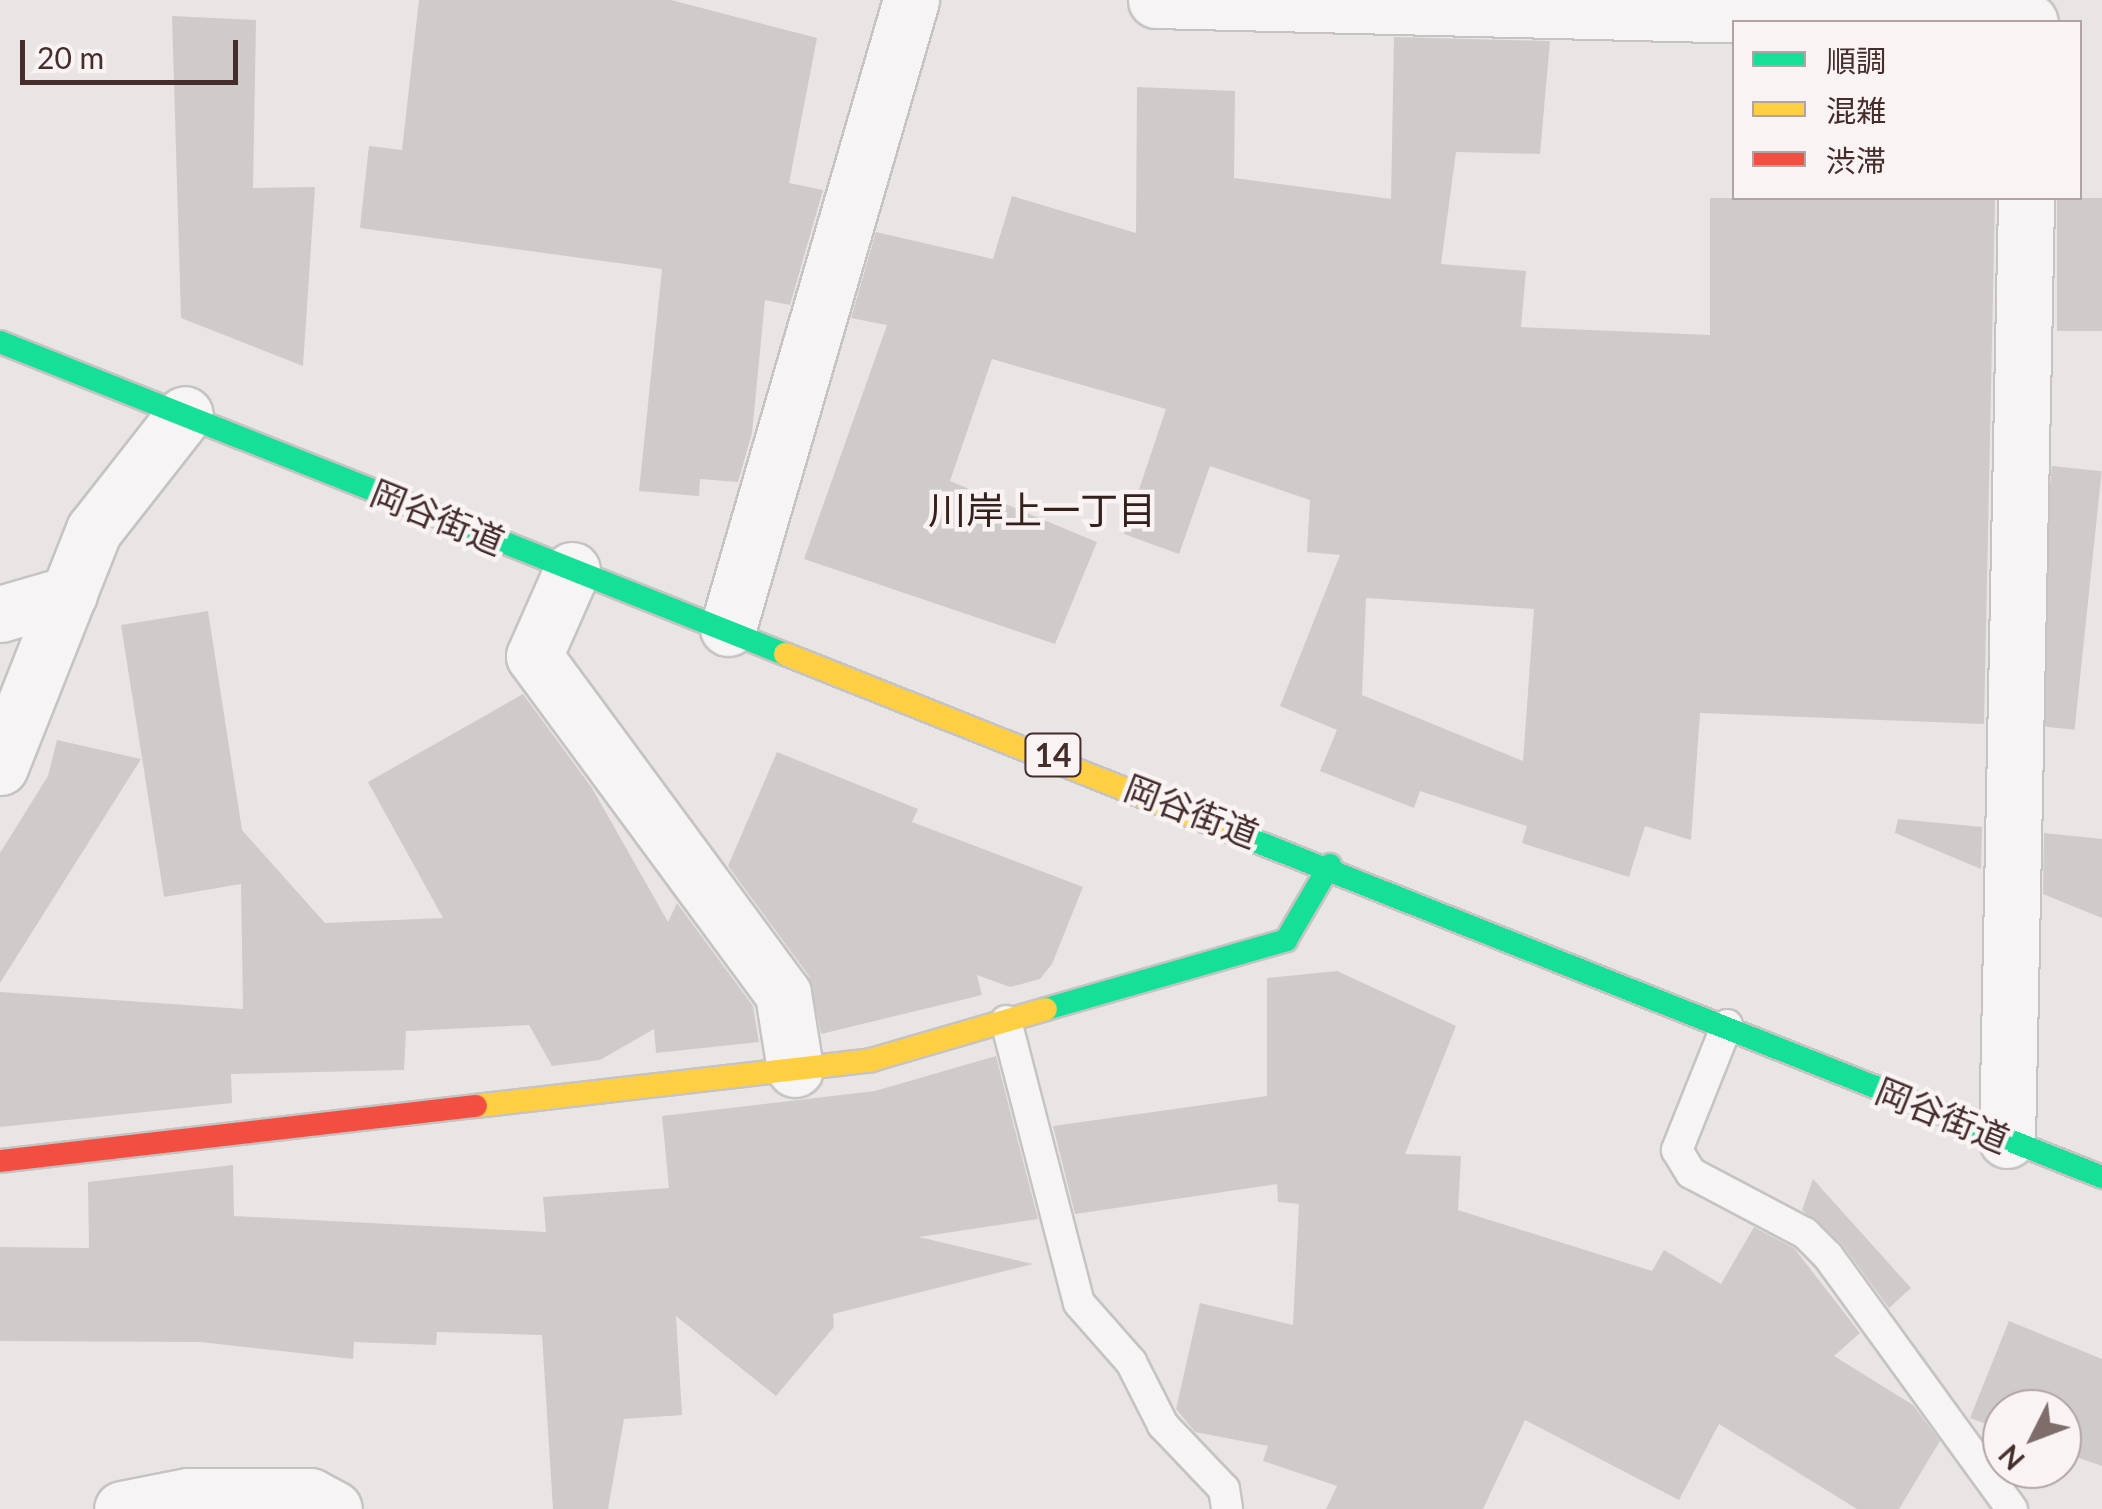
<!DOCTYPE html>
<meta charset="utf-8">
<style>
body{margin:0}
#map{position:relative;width:2102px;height:1509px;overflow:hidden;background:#e9e5e5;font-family:Lato,"Noto Sans JP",sans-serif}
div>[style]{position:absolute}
.building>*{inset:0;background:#d0cbcb;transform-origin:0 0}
.roads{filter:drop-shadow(2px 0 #c7c3c3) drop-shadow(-2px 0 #c7c3c3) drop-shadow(0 2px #c7c3c3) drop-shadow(0 -2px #c7c3c3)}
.lane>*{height:30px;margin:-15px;padding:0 15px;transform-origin:15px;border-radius:15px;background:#f6f4f4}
.street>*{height:55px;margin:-27.5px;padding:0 27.5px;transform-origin:27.5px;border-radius:27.5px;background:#f6f4f4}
.fast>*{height:22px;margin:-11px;padding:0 11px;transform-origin:11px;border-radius:11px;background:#16e098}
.slow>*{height:22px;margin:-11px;padding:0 11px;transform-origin:11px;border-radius:11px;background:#ffcf43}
.jam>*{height:22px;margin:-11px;padding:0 11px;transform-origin:11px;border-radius:11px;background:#f24e42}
span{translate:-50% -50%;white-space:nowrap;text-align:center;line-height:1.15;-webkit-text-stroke:9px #f9f3f3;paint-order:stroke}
.shield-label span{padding:2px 8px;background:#f9f3f3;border:2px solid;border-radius:8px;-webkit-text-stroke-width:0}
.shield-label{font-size:32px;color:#442d2a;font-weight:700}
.street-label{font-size:35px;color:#442d2a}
.neighbourhood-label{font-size:38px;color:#35201c}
.legend{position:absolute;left:1732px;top:20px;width:350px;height:180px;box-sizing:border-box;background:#f9f3f3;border:2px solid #b1a4a3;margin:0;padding:12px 18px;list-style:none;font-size:30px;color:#442d2a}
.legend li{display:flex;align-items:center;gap:20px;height:50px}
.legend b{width:50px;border:2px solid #b1a4a3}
.north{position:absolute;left:1982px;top:1389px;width:100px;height:100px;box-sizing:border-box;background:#f9f3f3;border:2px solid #b1a4a3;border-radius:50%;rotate:228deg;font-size:28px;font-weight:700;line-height:40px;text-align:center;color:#442d2a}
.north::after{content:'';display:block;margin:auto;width:35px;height:45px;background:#7e6d6b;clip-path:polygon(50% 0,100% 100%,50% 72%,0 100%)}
.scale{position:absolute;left:20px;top:40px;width:218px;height:45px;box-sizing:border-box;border:5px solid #442d2a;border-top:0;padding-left:12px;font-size:30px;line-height:35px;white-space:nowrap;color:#442d2a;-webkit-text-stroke:8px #f9f3f3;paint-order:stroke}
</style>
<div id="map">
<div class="building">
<div style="clip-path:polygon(419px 0,671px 0,817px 38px,789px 183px,823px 190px,790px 305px,765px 300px,752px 433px,738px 482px,700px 479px,699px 496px,639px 491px,662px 269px,360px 228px,369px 146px,402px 150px)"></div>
<div style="clip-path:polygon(172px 16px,256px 20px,253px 188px,315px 187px,303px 366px,181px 318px)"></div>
<div style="clip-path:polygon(evenodd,1394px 37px,1550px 41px,1540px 154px,1456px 152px,1441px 264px,1526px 271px,1521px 327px,1710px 335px,1710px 198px,1995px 198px,1984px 724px,1700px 713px,1691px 840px,1645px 826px,1629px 877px,1522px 843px,1527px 826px,1420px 791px,1414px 808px,1320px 771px,1337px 730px,1280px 706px,1340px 555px,1307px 552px,1310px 500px,1210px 466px,1179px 554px,1124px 534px,1166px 409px,992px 359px,950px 481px,1097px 542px,1055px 644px,804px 559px,887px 325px,851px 318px,876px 232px,993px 259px,1012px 196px,1136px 233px,1137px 87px,1235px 91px,1234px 178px,1391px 199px,1394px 37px,1366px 598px,1534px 609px,1523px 761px,1362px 695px,1366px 598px)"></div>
<div style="left:2057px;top:198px;width:45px;height:133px"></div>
<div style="left:2052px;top:466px;width:50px;height:260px;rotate:6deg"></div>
<div style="clip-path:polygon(208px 611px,242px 830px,325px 923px,443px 918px,368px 782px,523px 694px,592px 788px,668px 922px,677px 903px,753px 1006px,759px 1042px,656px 1053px,654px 1029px,600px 1060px,552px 1066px,529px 1025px,406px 1031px,404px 1070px,231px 1074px,232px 1103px,0 1127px,0 992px,243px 1009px,241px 884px,164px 897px,121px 625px)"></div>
<div style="clip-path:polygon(57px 740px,141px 759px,0 983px,0 853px,48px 776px)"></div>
<div style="clip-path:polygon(777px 752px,918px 809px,912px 822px,1083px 887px,1052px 964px,1040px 979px,1010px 987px,977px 975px,982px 995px,821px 1034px,809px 976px,728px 866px)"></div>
<div style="clip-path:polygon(1898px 819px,1982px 827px,1981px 869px,1895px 833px)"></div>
<div style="clip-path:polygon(2044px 833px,2102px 839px,2102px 918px,2043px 894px)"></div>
<div style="clip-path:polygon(1337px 971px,1456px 1026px,1405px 1154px,1461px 1156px,1458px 1210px,1652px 1271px,1664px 1250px,1721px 1284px,1754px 1227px,1794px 1248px,1860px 1333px,1834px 1356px,1913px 1405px,1940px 1441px,1899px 1509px,1857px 1509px,1719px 1424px,1679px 1500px,1525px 1420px,1483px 1509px,1326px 1509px,1337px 1486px,1263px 1461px,1268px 1446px,1195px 1432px,1176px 1409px,1200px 1303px,1293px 1325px,1299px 1204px,1278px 1202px,1277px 1184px,1075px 1214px,1053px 1126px,1267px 1096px,1267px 978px)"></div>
<div style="clip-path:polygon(996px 1056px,1038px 1219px,919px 1237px,1033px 1264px,833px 1314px,834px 1327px,776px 1396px,676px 1316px,682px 1415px,624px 1419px,608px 1509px,553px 1509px,542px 1335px,437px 1332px,436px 1345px,354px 1342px,353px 1359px,200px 1342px,0 1341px,0 1247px,89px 1248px,88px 1182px,233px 1165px,234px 1216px,546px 1232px,543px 1197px,669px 1188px,662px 1116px,875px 1091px)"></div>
<div style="clip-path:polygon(1813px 1179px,1911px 1288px,1889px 1308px,1841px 1243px,1802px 1210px)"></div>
<div style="clip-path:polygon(2009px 1321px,2102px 1359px,2102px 1466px,2062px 1452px,2062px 1409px,2002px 1409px,2002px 1430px,1970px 1418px)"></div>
</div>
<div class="roads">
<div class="lane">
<div style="left:1006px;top:1021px;width:291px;rotate:75.5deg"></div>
<div style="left:1079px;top:1303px;width:79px;rotate:48.6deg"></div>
<div style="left:1131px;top:1362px;width:71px;rotate:63.1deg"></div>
<div style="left:1163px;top:1425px;width:88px;rotate:46.4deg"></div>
<div style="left:1224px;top:1489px;width:20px;rotate:81deg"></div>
<div style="left:1727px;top:1025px;width:135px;rotate:111.8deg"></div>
<div style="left:1677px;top:1150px;width:27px;rotate:59deg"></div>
<div style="left:1691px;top:1173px;width:129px;rotate:27.8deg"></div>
<div style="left:1805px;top:1233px;width:33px;rotate:45deg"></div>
<div style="left:1828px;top:1256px;width:313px;rotate:54deg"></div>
</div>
<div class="street">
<div style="left:1156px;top:0;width:874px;rotate:1.44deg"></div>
<div style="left:572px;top:570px;width:94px;rotate:113.8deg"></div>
<div style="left:534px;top:656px;width:420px;rotate:53.6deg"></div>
<div style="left:783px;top:994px;width:76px;rotate:80.9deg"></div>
<div style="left:0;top:614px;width:72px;rotate:-16.2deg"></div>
<div style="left:728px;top:628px;width:654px;rotate:-73.75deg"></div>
<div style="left:0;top:767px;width:255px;rotate:-68.4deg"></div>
<div style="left:94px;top:530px;width:147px;rotate:-51.9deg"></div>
<div style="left:2007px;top:1140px;width:942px;rotate:-88.84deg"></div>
<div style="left:122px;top:1509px;width:67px;rotate:-11.1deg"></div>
<div style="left:188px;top:1496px;width:122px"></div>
<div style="left:310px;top:1496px;width:27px;rotate:28deg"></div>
</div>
<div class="fast">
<div style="left:0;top:342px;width:845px;rotate:21.68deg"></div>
<div style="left:1245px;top:837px;width:922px;rotate:21.64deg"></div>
<div style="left:1046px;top:1009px;width:250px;rotate:-16deg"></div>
<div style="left:1286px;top:940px;width:87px;rotate:-59.6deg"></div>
</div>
<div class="slow">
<div style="left:785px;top:654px;width:495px;rotate:21.7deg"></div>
<div style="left:476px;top:1106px;width:398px;rotate:-6.6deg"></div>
<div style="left:871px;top:1060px;width:182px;rotate:-16.2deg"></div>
</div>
<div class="jam">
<div style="left:0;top:1161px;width:479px;rotate:-6.6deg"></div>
</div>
</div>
<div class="shield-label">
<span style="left:1053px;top:755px">14</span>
</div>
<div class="street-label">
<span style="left:438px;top:516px;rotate:22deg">岡谷街道</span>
<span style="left:1192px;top:810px;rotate:21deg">岡谷街道</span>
<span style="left:1943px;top:1114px;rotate:22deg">岡谷街道</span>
</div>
<div class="neighbourhood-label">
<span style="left:1042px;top:510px">川岸上一丁目</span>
</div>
<ul class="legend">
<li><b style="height:12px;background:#16e098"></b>順調</li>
<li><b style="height:12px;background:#ffcf43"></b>混雑</li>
<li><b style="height:12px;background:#f24e42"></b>渋滞</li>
</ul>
<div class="north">N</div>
<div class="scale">20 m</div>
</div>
